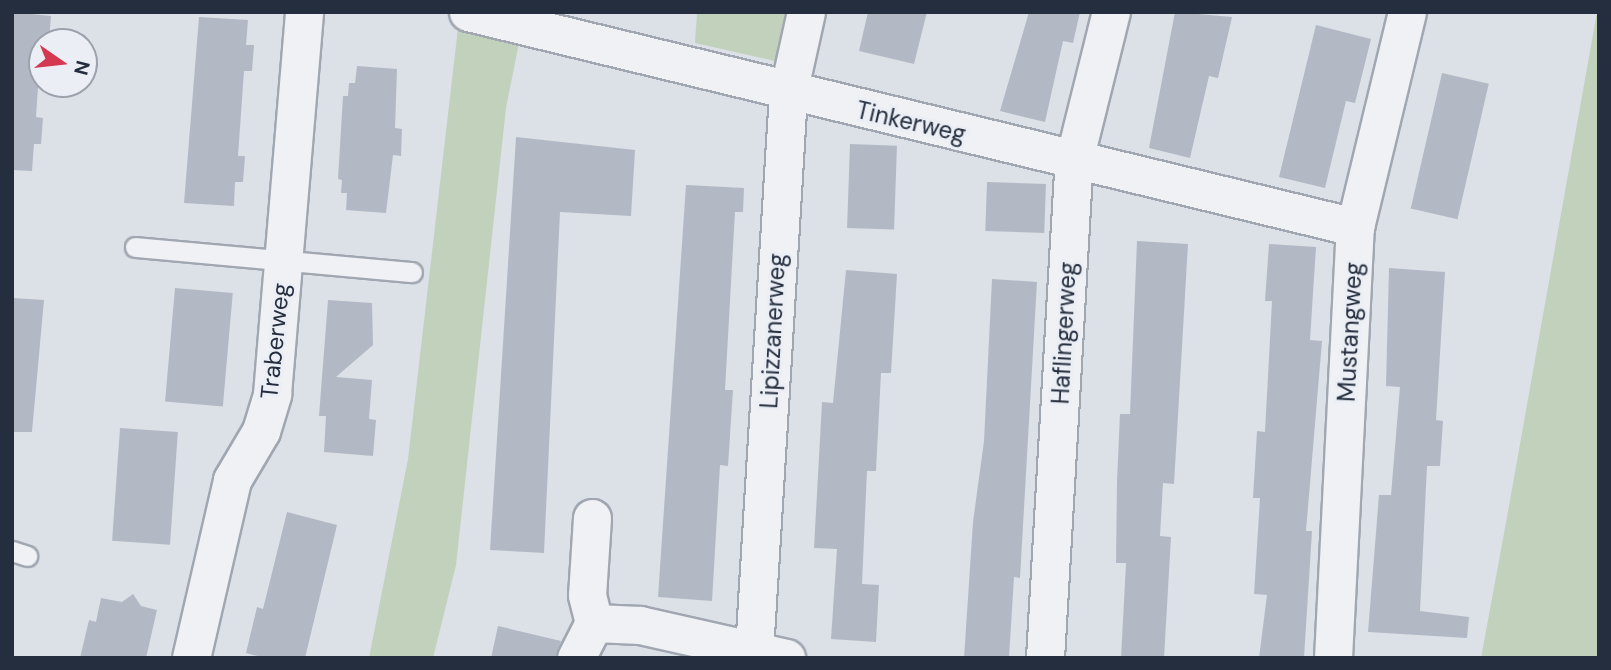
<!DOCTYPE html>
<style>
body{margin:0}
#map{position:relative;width:1611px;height:670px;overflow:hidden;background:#dce0e7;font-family:"DM Sans",sans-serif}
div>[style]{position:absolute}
.green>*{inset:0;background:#c2d1bc}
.building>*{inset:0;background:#b3b9c4;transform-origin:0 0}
.roads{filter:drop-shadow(2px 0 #a1a7b1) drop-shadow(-2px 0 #a1a7b1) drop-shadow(0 2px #a1a7b1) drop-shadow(0 -2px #a1a7b1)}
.lane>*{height:19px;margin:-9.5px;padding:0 9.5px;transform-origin:9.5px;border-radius:9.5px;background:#eff1f5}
.street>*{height:37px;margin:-18.5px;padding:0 18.5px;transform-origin:18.5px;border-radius:18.5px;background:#eff1f5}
span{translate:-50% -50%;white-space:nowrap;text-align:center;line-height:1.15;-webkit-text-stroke:6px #ebeff5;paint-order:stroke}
.street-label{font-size:24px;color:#252e3e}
.frame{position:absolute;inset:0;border:14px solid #252e3e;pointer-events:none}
.north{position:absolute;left:28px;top:28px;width:70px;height:70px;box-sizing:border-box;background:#ebeff5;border:2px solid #9ca2ac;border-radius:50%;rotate:104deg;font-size:19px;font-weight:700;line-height:28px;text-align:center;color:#252e3e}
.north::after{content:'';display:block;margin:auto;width:24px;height:32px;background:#d43951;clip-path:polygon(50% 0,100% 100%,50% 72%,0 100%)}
</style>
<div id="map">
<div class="green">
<div style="clip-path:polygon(697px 12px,787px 12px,775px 61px,695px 43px)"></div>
<div style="clip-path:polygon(1597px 12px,1599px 658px,1481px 658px,1507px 517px)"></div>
<div style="clip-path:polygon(458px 28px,519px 43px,506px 108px,456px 565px,433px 658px,369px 658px,408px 459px)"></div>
</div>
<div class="building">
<div style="clip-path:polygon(12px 12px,51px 16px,49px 42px,41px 42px,36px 117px,43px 118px,41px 144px,34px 144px,32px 171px,12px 170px)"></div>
<div style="clip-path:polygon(868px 12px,927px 12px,914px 64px,859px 51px)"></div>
<div style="clip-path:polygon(1029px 12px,1080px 12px,1073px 43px,1063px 41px,1045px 122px,1000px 111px)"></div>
<div style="clip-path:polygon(1175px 12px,1232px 17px,1218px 78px,1209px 76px,1190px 158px,1149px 148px)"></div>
<div style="clip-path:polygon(199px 17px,248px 20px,246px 45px,254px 45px,252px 71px,244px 71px,238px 156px,245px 156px,243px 182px,235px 182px,234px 206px,184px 203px)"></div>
<div style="clip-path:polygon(1316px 25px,1371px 39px,1355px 103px,1346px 101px,1325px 188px,1279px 177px)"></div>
<div style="clip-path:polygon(357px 66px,397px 69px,395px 128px,402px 129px,401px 156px,393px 155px,386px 213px,346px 210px,347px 193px,341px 193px,342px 180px,338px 179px,343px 96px,348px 96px,349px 83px,355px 83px)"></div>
<div style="left:1442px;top:73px;width:48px;height:139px;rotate:13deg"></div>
<div style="clip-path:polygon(516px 137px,635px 150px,631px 216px,560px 212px,544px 553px,490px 550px)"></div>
<div style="left:850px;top:144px;width:47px;height:84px;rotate:2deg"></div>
<div style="left:987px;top:182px;width:59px;height:49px;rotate:2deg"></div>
<div style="clip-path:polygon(686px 185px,744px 188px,743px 212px,735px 212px,725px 390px,733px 390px,728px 466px,720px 465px,712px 601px,658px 597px)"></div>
<div style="clip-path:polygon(1137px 241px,1188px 244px,1174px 484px,1163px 483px,1160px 536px,1171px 537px,1164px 658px,1121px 658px,1126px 563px,1116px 563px,1117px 481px,1120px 414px,1130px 414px)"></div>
<div style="clip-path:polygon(1269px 244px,1316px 247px,1310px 340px,1322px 341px,1306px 531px,1312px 531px,1304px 658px,1259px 658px,1267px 595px,1254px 594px,1260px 498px,1253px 498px,1257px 431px,1265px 432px,1272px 301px,1265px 301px)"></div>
<div style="clip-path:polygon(1389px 268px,1445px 272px,1436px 420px,1443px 421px,1440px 466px,1427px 466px,1420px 611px,1469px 617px,1467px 638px,1368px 632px,1379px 495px,1391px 495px,1400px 387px,1386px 386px)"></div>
<div style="clip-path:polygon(846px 270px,897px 274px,891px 373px,881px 373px,876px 471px,867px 471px,862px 584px,879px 585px,876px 642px,831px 639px,837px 549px,814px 548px,822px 402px,833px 403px)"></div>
<div style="clip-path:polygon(992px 279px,1037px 282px,1020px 578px,1014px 577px,1009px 658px,964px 658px,973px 522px,984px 441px)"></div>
<div style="left:175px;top:288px;width:58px;height:114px;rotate:5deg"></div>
<div style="clip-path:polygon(12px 298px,44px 300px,32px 432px,12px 432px)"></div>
<div style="clip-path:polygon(328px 300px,372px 303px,373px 345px,336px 377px,372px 380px,369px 419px,376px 420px,373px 456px,324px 452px,326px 416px,319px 416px)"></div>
<div style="left:120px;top:428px;width:58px;height:113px;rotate:4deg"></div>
<div style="clip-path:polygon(287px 512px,337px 525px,305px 658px,265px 658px,246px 653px,257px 607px,263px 609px)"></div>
<div style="clip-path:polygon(133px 594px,141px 606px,157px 610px,146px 658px,80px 658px,89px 620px,96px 622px,101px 598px,122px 602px)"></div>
<div style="clip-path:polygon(498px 626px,561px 641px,555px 658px,491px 658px)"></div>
</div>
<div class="roads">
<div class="lane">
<div style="left:135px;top:247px;width:278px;rotate:5.2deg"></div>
<div style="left:12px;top:551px;width:16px;rotate:18deg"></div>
</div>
<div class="street">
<div style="left:468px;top:12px;width:913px;rotate:13.63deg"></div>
<div style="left:592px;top:518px;width:77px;rotate:93.7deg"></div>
<div style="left:587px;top:595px;width:29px;rotate:76deg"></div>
<div style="left:754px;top:651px;width:559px;rotate:-86.51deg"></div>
<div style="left:788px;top:93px;width:83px;rotate:-77.5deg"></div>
<div style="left:191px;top:658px;width:183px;rotate:-77deg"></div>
<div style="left:232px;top:480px;width:57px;rotate:-59.4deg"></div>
<div style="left:261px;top:431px;width:39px;rotate:-73deg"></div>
<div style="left:272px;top:394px;width:383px;rotate:-85.2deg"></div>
<div style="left:576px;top:658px;width:39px;rotate:-63deg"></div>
<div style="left:594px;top:623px;width:46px;rotate:2.5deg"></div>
<div style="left:640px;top:625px;width:150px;rotate:12.7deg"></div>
<div style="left:1045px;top:658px;width:499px;rotate:-86.7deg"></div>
<div style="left:1074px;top:160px;width:153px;rotate:-76deg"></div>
<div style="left:1333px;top:658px;width:432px;rotate:-87.1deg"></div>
<div style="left:1355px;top:227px;width:221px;rotate:-76.4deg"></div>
</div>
</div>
<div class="street-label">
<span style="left:911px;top:122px;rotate:13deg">Tinkerweg</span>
<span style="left:773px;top:331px;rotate:-87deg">Lipizzanerweg</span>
<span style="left:1350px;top:332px;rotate:-87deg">Mustangweg</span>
<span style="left:1064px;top:333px;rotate:-87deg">Haflingerweg</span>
<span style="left:275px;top:341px;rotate:-84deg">Traberweg</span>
</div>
<div class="frame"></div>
<div class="north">N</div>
</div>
